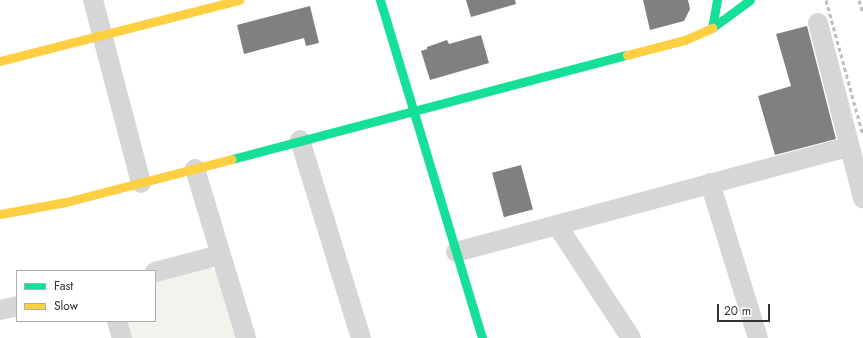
<!DOCTYPE html>
<style>
body{margin:0}
#map{position:relative;width:863px;height:338px;overflow:hidden;background:#fff;font-family:Jost,sans-serif}
div>[style]{position:absolute}
.green>*{inset:0;background:#f1f3ed}
.building>*{inset:0;background:#808080;transform-origin:0 0}
.street>*{height:20px;margin:-10px;padding:0 10px;transform-origin:10px;border-radius:10px;background:#d6d6d6}
.fast>*{height:9px;margin:-4.5px;padding:0 4.5px;transform-origin:4.5px;border-radius:4.5px;background:#16e098}
.slow>*{height:9px;margin:-4.5px;padding:0 4.5px;transform-origin:4.5px;border-radius:4.5px;background:#ffcf43}
.rail>*{height:3px;margin-top:-1.5px;transform-origin:0;background:repeating-linear-gradient(90deg,#bebebe 0 4px,transparent 0 7px)}
span{translate:-50% -50%;white-space:nowrap;text-align:center;line-height:1.15;-webkit-text-stroke:4px #fff;paint-order:stroke}
.legend{position:absolute;left:16px;top:270px;width:140px;height:52px;box-sizing:border-box;background:#fff;border:1px solid #adadad;margin:0;padding:5px 7px;list-style:none;font-size:12px;color:#323232}
.legend li{display:flex;align-items:center;gap:8px;height:20px}
.legend b{width:20px;border:1px solid #adadad}
.scale{position:absolute;left:717px;top:304px;width:53px;height:18px;box-sizing:border-box;border:2px solid #323232;border-top:0;padding-left:5px;font-size:12px;line-height:14px;white-space:nowrap;color:#323232;-webkit-text-stroke:3px #fff;paint-order:stroke}
</style>
<div id="map">
<div class="green">
<div style="clip-path:polygon(210px 267px,218px 273px,237px 338px,127px 338px,122px 321px,155px 321px,155px 281px)"></div>
</div>
<div class="building">
<div style="clip-path:polygon(466px 0,515px 0,516px 4px,471px 17px)"></div>
<div style="clip-path:polygon(643px 0,688px 0,690px 9px,684px 21px,650px 30px)"></div>
<div style="clip-path:polygon(310px 6px,319px 43px,306px 46px,304px 38px,244px 54px,237px 25px)"></div>
<div style="clip-path:polygon(807px 26px,836px 139px,775px 155px,758px 96px,791px 86px,776px 34px)"></div>
<div style="clip-path:polygon(481px 35px,489px 63px,430px 80px,421px 51px,427px 49px,427px 47px,447px 40px,449px 44px)"></div>
<div style="left:521px;top:165px;width:46px;height:30px;rotate:75deg"></div>
</div>
<div class="street">
<div style="left:93px;top:0;width:189px;rotate:75.3deg"></div>
<div style="left:818px;top:23px;width:181px;rotate:75.6deg"></div>
<div style="left:300px;top:140px;width:207px;rotate:72.9deg"></div>
<div style="left:195px;top:169px;width:177px;rotate:73.2deg"></div>
<div style="left:710px;top:183px;width:162px;rotate:72.8deg"></div>
<div style="left:557px;top:225px;width:135px;rotate:56.8deg"></div>
<div style="left:456px;top:252px;width:407px;rotate:-15deg"></div>
<div style="left:155px;top:272px;width:67px;rotate:-14.7deg"></div>
<div style="left:0;top:310px;width:17px;rotate:-13deg"></div>
<div style="left:117px;top:321px;width:18px;rotate:74deg"></div>
</div>
<div class="fast">
<div style="left:380px;top:0;width:353px;rotate:73.2deg"></div>
<div style="left:717px;top:0;width:28px;rotate:100deg"></div>
<div style="left:712px;top:28px;width:47px;rotate:-36.4deg"></div>
<div style="left:232px;top:159px;width:408px;rotate:-14.8deg"></div>
</div>
<div class="slow">
<div style="left:627px;top:55px;width:60px;rotate:-14.5deg"></div>
<div style="left:685px;top:40px;width:30px;rotate:-24deg"></div>
<div style="left:0;top:61px;width:247px;rotate:-14.3deg"></div>
<div style="left:0;top:214px;width:67px;rotate:-10.3deg"></div>
<div style="left:66px;top:202px;width:171px;rotate:-14.5deg"></div>
</div>
<div class="rail">
<div style="left:826px;top:0;width:140px;rotate:74.7deg"></div>
<div style="left:859px;top:0;width:14px;rotate:73deg"></div>
</div>
<ul class="legend">
<li><b style="height:5px;background:#16e098"></b>Fast</li>
<li><b style="height:5px;background:#ffcf43"></b>Slow</li>
</ul>
<div class="scale">20 m</div>
</div>
